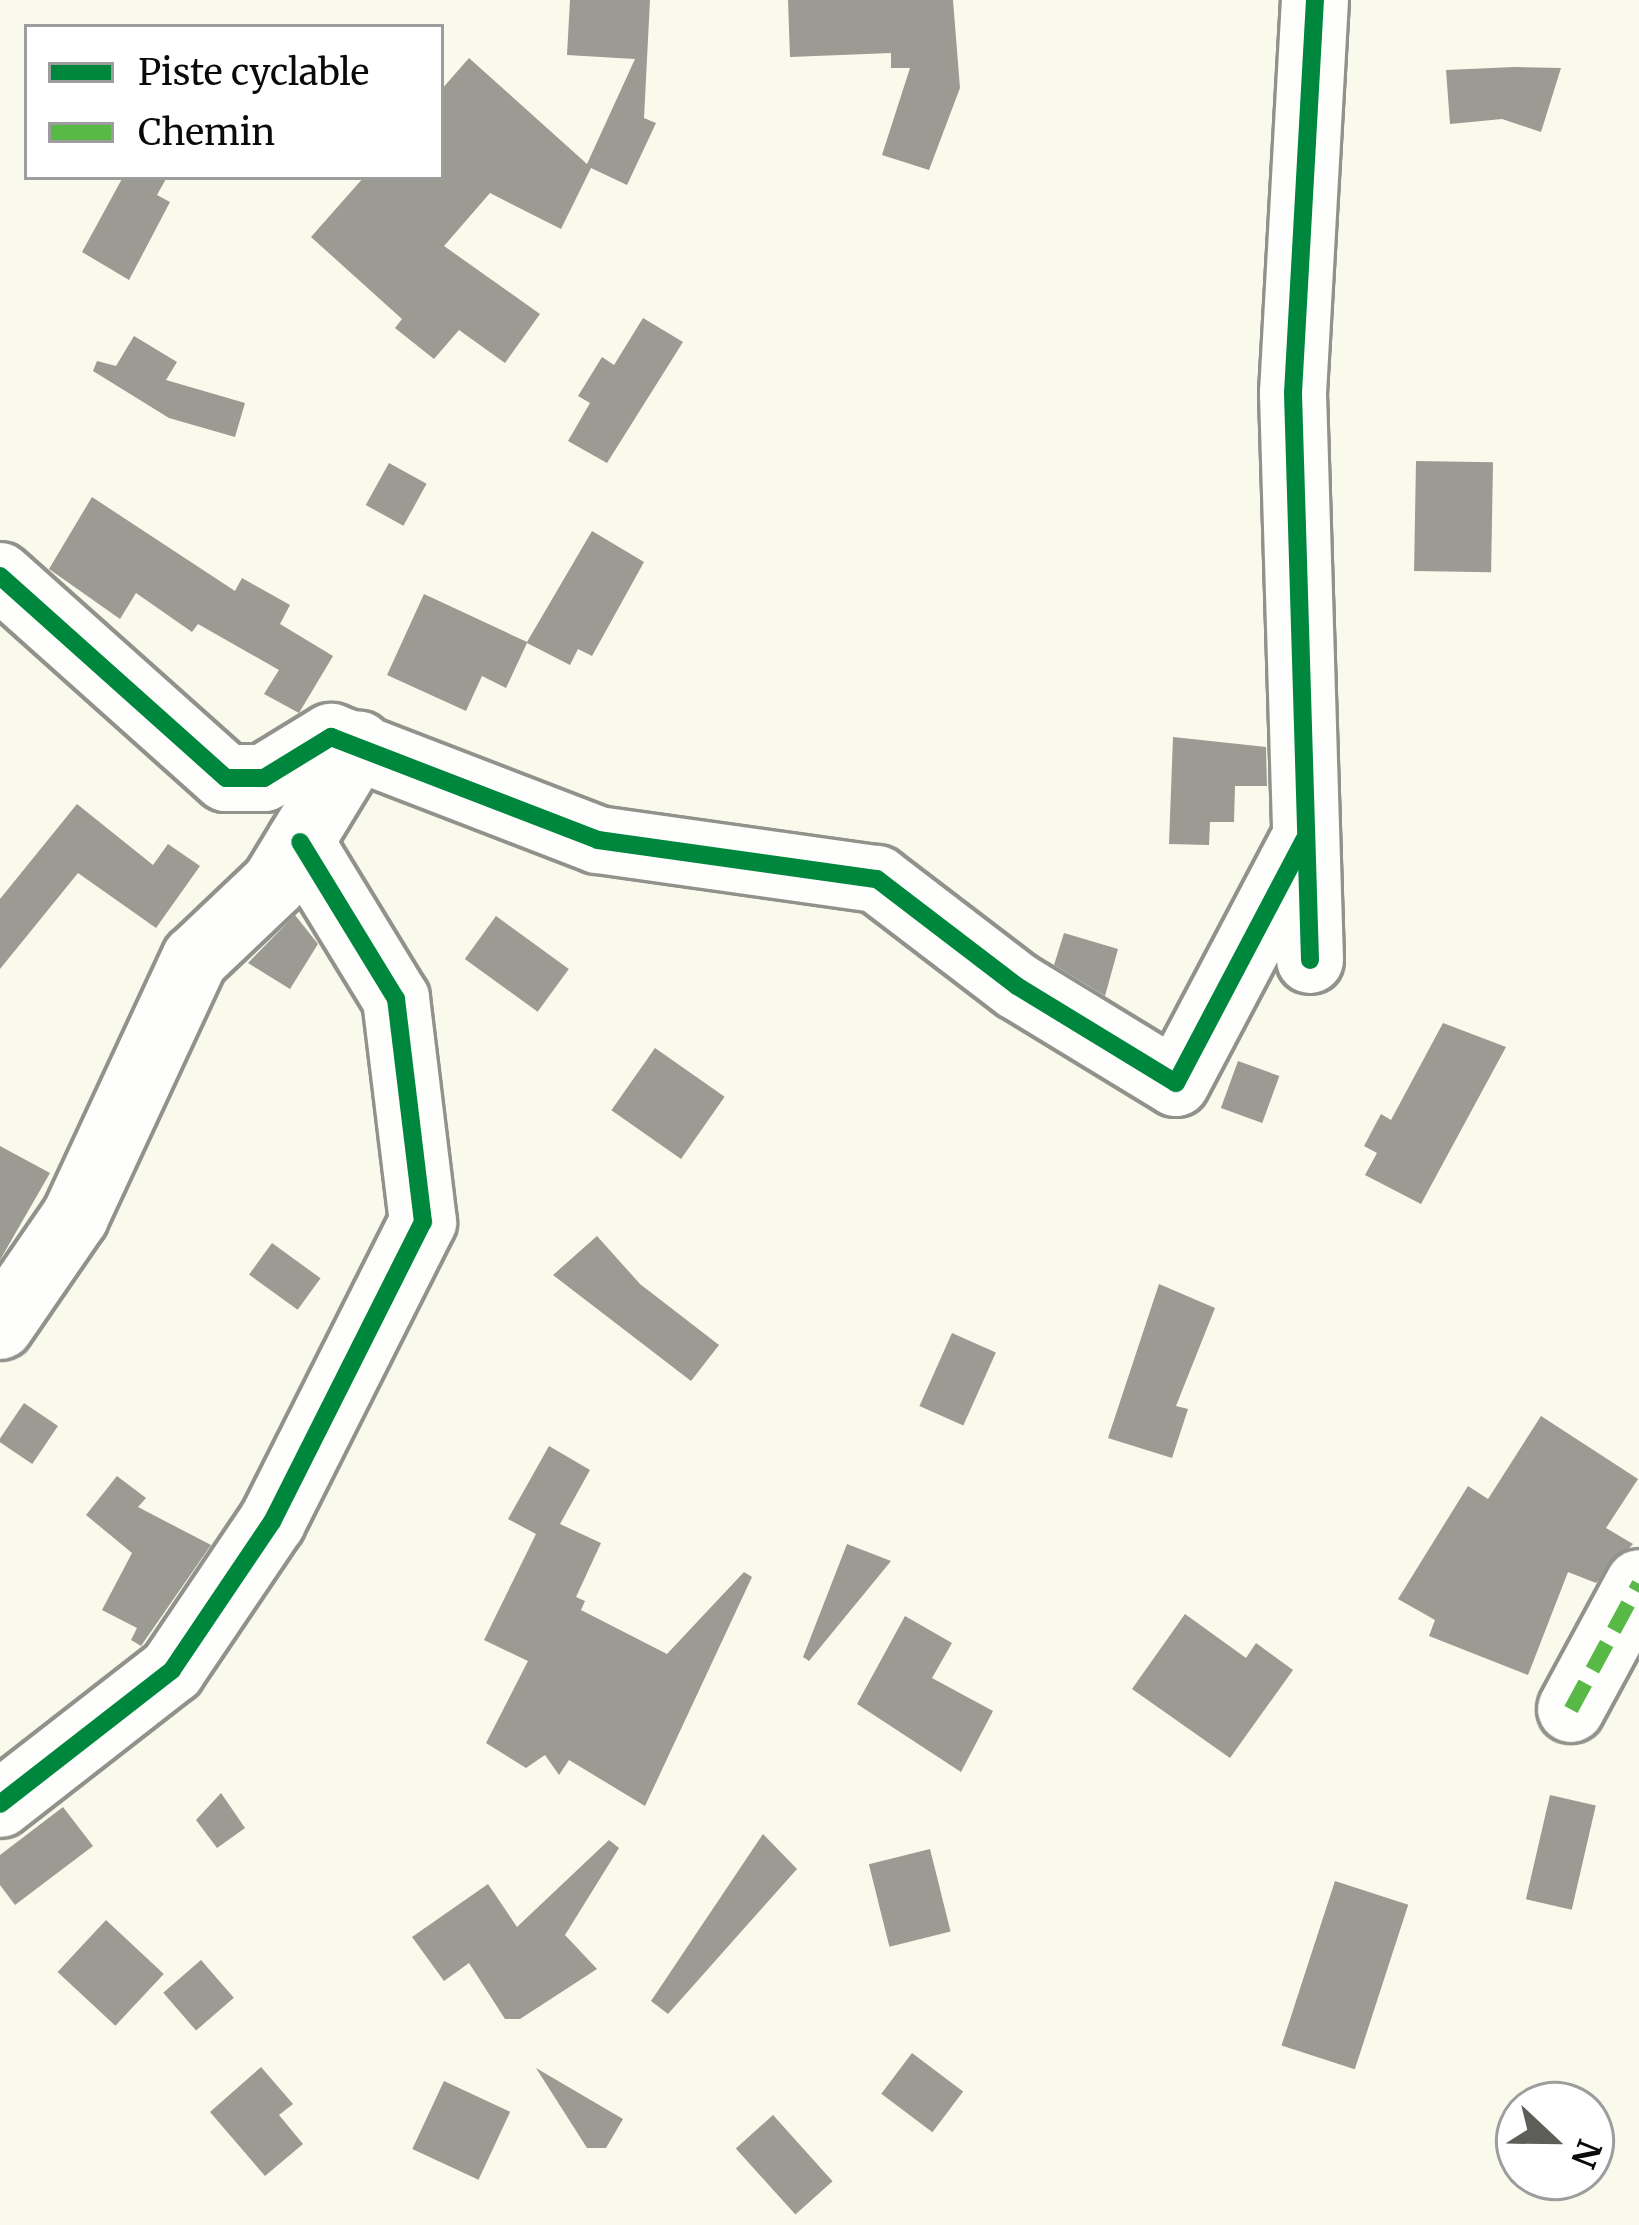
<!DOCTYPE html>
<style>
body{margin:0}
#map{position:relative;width:1639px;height:2225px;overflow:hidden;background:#f9f9ec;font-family:Merriweather,serif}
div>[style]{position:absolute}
.building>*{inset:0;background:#9b9a93;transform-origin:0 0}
.roads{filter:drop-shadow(3px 0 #92928c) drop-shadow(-3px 0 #92928c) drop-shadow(0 3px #92928c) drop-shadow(0 -3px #92928c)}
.minor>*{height:66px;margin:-33px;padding:0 33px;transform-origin:33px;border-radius:33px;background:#fefefc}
.quiet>*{height:15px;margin-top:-7.5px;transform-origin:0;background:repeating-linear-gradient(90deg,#58b947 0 30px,transparent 0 45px)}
.cycleway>*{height:18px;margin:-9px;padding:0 9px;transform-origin:9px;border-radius:9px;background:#00873e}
span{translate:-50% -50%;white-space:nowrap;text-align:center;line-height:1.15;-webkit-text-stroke:12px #fff;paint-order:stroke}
.legend{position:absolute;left:24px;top:24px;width:420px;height:156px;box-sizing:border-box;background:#fff;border:3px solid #9d9d9d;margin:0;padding:15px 21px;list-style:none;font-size:36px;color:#0a0a0a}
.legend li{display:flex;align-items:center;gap:24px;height:60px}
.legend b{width:60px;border:3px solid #9d9d9d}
.north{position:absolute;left:1495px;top:2081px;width:120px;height:120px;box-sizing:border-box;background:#fff;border:3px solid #9d9d9d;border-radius:50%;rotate:112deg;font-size:33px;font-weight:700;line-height:48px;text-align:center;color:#0a0a0a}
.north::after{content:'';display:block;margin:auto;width:42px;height:54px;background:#5e5e59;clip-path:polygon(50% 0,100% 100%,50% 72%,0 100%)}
</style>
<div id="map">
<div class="building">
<div style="clip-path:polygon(570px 0,650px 0,644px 118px,656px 123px,627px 185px,591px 168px,561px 229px,490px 193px,444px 246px,540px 314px,505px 363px,459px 330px,434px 359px,395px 328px,402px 319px,311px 237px,364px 177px,441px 177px,441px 90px,469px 58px,587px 164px,635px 59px,567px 55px)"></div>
<div style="clip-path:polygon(788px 0,953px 0,960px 88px,929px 170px,882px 155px,910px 68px,891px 68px,891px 53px,790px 57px)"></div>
<div style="clip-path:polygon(1514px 67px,1561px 68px,1541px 132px,1502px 119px,1450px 124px,1446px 70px)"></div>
<div style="clip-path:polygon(123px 177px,167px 177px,157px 195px,170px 202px,129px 280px,82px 252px)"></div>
<div style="clip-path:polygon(643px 318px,683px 342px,607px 463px,568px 441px,590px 403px,578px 396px,602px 357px,614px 365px)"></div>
<div style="clip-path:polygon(134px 336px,177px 362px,166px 380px,245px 403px,235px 437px,169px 418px,93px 371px,97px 361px,116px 366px)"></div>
<div style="left:1416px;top:461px;width:77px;height:110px;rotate:1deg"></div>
<div style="left:389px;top:463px;width:43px;height:48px;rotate:29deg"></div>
<div style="clip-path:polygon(92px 497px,235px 591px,242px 578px,290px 605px,280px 624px,333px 656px,299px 713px,264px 694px,279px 670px,198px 624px,192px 632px,136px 593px,120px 619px,49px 569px)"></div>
<div style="clip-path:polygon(592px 531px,644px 562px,592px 656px,578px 649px,570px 665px,527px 643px,506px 688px,482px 676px,466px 711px,387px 675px,424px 594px,527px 642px)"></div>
<div style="clip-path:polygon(1173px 737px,1266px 747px,1267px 786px,1235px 786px,1234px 822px,1210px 822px,1209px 845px,1169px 844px)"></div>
<div style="clip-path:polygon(77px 804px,153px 865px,168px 844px,200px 866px,156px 928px,78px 873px,0 969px,0 899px)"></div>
<div style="clip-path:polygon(295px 915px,318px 944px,290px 989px,248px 963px)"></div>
<div style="left:496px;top:916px;width:90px;height:53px;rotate:36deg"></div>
<div style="clip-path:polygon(1064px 933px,1118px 949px,1105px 996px,1054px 965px)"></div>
<div style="clip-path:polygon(1443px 1023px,1506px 1047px,1421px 1204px,1365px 1175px,1377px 1153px,1364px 1146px,1381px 1114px,1391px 1120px)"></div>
<div style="left:655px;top:1048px;width:85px;height:76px;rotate:35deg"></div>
<div style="left:1238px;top:1061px;width:44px;height:50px;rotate:20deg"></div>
<div style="clip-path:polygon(0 1146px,50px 1173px,0 1260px)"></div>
<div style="clip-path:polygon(597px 1236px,640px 1284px,719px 1345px,691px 1381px,553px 1275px)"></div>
<div style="left:272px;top:1243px;width:60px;height:39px;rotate:36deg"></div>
<div style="clip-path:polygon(1159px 1284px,1215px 1308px,1176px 1406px,1188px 1409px,1172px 1458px,1108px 1438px)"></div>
<div style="left:952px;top:1333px;width:48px;height:80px;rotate:24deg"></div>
<div style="left:24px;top:1403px;width:41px;height:46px;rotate:34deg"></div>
<div style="clip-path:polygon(1541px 1416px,1638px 1479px,1606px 1528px,1633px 1544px,1596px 1583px,1568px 1572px,1528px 1675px,1429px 1636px,1435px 1620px,1398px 1599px,1468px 1486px,1488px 1499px)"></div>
<div style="clip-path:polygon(549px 1446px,590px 1470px,560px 1524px,601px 1543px,576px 1597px,585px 1601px,581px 1610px,667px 1654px,744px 1572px,752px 1577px,645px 1806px,569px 1760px,559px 1775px,545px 1755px,526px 1768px,486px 1743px,528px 1661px,484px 1640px,536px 1534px,508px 1519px)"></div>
<div style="clip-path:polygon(117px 1476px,146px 1498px,138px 1507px,211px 1545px,141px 1646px,131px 1640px,137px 1628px,102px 1610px,132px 1553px,86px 1515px)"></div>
<div style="clip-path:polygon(847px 1544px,891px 1561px,809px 1661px,803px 1657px)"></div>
<div style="clip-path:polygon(1185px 1614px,1246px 1658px,1256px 1643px,1293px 1670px,1230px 1758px,1132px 1689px)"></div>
<div style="clip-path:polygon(905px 1616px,952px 1643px,932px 1678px,993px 1711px,961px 1772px,857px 1704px)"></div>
<div style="clip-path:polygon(221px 1793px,245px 1828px,217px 1848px,196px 1820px)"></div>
<div style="left:1550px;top:1795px;width:47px;height:107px;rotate:13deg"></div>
<div style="clip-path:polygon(63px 1807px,93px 1846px,15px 1905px,0 1885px,0 1855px)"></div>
<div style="clip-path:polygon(763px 1834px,797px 1869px,668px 2014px,651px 2001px)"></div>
<div style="clip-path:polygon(609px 1840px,619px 1848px,565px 1935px,597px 1969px,520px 2019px,505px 2019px,469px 1963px,444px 1981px,412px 1937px,488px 1884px,517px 1927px)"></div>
<div style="left:930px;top:1849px;width:85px;height:63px;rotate:76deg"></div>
<div style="left:1335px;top:1881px;width:77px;height:173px;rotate:18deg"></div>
<div style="left:106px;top:1920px;width:79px;height:71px;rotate:43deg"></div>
<div style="left:201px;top:1960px;width:50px;height:50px;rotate:49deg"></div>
<div style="left:912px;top:2053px;width:64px;height:51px;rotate:37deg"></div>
<div style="clip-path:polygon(261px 2067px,293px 2104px,279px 2115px,303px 2144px,265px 2176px,210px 2112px)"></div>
<div style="clip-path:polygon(536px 2068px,623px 2119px,606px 2148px,587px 2148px)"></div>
<div style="left:444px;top:2081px;width:73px;height:75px;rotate:25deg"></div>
<div style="left:773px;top:2115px;width:89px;height:50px;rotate:48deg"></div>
</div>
<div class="roads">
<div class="minor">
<div style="left:0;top:576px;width:303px;rotate:41.8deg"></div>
<div style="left:226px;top:778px;width:38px"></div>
<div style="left:264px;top:778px;width:79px;rotate:-31.5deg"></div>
<div style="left:331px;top:737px;width:286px;rotate:21.1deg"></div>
<div style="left:598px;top:840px;width:282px;rotate:8deg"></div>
<div style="left:877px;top:879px;width:176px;rotate:37.4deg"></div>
<div style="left:1017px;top:986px;width:186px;rotate:31.4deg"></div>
<div style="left:1176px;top:1083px;width:275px;rotate:-62.2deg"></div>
<div style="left:1310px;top:960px;width:567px;rotate:-91.72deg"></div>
<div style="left:1293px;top:393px;width:394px;rotate:-86.8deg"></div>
<div style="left:0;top:1326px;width:132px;rotate:-55.5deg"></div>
<div style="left:75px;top:1217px;width:285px;rotate:-65.1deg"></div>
<div style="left:195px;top:959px;width:110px;rotate:-43.5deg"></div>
<div style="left:275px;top:883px;width:162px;rotate:-58.7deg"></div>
<div style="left:1571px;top:1709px;width:143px;rotate:-61.6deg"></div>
<div style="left:0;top:1804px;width:218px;rotate:-37.9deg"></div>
<div style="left:172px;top:1670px;width:179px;rotate:-56deg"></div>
<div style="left:272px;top:1522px;width:336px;rotate:-63.3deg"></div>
<div style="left:423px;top:1222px;width:225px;rotate:-96.9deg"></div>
<div style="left:396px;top:999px;width:184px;rotate:-121.4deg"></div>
</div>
</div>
<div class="quiet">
<div style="left:1571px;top:1709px;width:143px;rotate:-61.6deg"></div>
</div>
<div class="cycleway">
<div style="left:0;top:576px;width:303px;rotate:41.8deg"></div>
<div style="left:226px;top:778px;width:38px"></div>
<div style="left:264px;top:778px;width:79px;rotate:-31.5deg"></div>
<div style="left:331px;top:737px;width:286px;rotate:21.1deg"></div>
<div style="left:598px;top:840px;width:282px;rotate:8deg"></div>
<div style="left:877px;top:879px;width:176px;rotate:37.4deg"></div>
<div style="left:1017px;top:986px;width:186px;rotate:31.4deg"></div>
<div style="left:1176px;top:1083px;width:275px;rotate:-62.2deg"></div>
<div style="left:1310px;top:960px;width:567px;rotate:-91.72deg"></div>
<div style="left:1293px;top:393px;width:394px;rotate:-86.8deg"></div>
<div style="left:0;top:1804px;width:218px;rotate:-37.9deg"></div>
<div style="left:172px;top:1670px;width:179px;rotate:-56deg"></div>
<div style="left:272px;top:1522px;width:336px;rotate:-63.3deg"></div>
<div style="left:423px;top:1222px;width:225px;rotate:-96.9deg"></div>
<div style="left:396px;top:999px;width:184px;rotate:-121.4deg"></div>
</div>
<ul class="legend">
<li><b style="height:15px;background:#00873e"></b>Piste cyclable</li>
<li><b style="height:15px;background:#58b947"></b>Chemin</li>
</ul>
<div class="north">N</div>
</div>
